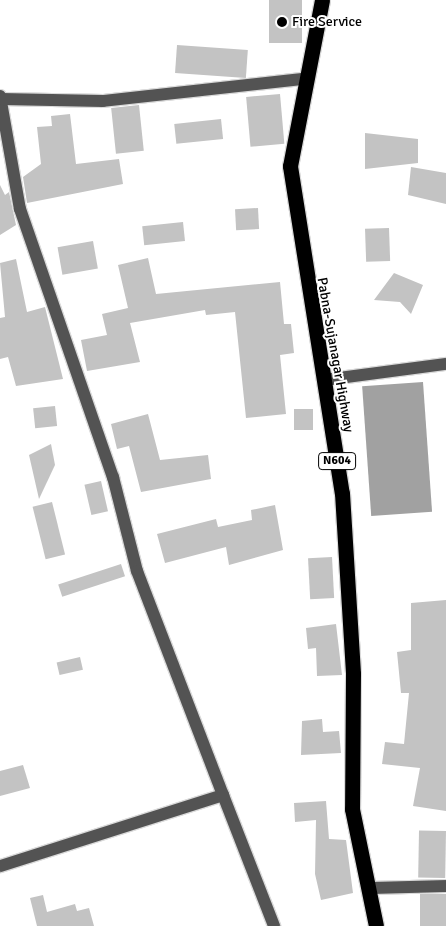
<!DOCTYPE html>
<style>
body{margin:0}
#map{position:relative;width:446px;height:926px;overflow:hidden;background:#fff;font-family:Signika,sans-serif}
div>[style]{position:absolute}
.water>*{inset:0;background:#a1a1a1;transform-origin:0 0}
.building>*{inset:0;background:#c3c3c3;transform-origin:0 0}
.roads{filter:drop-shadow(1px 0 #dbdbdb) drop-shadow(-1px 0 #dbdbdb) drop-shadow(0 1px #dbdbdb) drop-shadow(0 -1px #dbdbdb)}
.minor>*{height:12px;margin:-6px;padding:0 6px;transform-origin:6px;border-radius:6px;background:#535353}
.highway>*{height:15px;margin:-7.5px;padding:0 7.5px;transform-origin:7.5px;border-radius:7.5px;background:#000}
.dots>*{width:14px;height:14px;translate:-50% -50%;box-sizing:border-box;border:2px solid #fff;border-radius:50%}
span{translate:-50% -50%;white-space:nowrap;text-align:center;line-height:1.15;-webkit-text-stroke:4px #fff;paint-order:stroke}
.shield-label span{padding:1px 4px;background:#fff;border:1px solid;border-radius:4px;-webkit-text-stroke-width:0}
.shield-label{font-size:12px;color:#000;font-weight:700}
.poi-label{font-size:14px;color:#000}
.left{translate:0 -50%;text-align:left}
.street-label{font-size:14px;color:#000}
</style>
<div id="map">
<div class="water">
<div style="left:423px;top:382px;width:130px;height:61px;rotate:86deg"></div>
</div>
<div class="building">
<div style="left:269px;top:0;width:33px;height:43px"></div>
<div style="left:177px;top:45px;width:71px;height:28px;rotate:4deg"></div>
<div style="left:280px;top:94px;width:50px;height:34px;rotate:85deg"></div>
<div style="left:139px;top:105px;width:46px;height:28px;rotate:84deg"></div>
<div style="clip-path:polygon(70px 114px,76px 164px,119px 159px,123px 184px,27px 203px,23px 177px,41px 164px,37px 127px,52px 126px,51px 116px)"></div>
<div style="left:221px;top:119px;width:20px;height:47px;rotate:84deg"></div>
<div style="clip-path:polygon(365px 133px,418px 139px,418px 163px,365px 169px)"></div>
<div style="clip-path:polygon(411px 167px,446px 173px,446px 204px,408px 195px)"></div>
<div style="clip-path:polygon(0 185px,5px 195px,9px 192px,16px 225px,0 235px)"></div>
<div style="left:258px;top:208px;width:21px;height:23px;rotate:87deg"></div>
<div style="left:183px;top:222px;width:19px;height:41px;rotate:84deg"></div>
<div style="left:389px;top:228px;width:33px;height:24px;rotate:88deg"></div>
<div style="left:93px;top:241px;width:28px;height:36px;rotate:80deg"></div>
<div style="clip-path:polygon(148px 258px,156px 294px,280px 282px,284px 324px,291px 324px,294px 353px,280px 355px,286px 414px,246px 418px,235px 312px,206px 315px,205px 310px,130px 323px,140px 362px,87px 371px,81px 340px,107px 335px,102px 314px,128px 308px,118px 265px)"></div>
<div style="clip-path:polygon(16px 259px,27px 312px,45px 307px,63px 379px,16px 386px,8px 357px,0 359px,0 318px,5px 317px,0 263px)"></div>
<div style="clip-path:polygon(394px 273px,423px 285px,411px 314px,400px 302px,374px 300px)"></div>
<div style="left:55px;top:406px;width:20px;height:22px;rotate:84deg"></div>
<div style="left:313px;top:409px;width:21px;height:19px;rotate:90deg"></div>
<div style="clip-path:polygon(148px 414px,160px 460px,208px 455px,211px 479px,141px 492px,129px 446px,117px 449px,111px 424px)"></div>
<div style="clip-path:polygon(51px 444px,55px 465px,39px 499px,29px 455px)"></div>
<div style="left:101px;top:481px;width:31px;height:17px;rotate:77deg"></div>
<div style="left:52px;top:502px;width:54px;height:20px;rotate:76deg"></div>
<div style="clip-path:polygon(275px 505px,283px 550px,229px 565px,226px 547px,165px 563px,157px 534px,216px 519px,218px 527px,252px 520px,251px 510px)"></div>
<div style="left:332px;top:557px;width:41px;height:24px;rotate:87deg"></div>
<div style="left:121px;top:564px;width:13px;height:66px;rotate:72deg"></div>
<div style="clip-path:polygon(446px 600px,446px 811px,413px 806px,420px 768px,382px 764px,385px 742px,404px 744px,409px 693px,401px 693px,397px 652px,411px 650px,411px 603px)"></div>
<div style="clip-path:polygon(336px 624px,342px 675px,317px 676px,316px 648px,308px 649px,306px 628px)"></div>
<div style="left:80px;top:657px;width:13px;height:24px;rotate:77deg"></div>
<div style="clip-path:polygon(322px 719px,323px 732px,339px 731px,341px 753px,301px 755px,302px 721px)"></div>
<div style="clip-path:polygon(23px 765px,30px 788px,0 796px,0 771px)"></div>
<div style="clip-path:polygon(326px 801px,329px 839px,346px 840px,353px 893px,321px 900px,315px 874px,316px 820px,295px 822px,294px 803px)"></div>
<div style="left:446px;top:831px;width:47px;height:27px;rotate:91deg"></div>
<div style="left:446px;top:894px;width:32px;height:26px;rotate:90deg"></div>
<div style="clip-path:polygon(43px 895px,47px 912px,75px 904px,77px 911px,89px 908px,94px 926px,37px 926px,30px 898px)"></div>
</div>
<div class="roads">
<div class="minor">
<div style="left:0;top:96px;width:115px;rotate:80deg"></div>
<div style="left:20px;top:209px;width:284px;rotate:70.9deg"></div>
<div style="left:113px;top:477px;width:97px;rotate:75.7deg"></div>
<div style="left:137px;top:571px;width:240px;rotate:69deg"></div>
<div style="left:223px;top:795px;width:234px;rotate:162.3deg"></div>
<div style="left:1px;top:99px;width:102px;rotate:1.1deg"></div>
<div style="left:103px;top:101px;width:201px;rotate:-6.3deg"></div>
<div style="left:324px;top:380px;width:123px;rotate:-7.5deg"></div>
<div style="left:223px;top:795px;width:141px;rotate:68.7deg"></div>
<div style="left:368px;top:888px;width:78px;rotate:-1.5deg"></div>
</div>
<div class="highway">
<div style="left:322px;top:0;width:169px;rotate:100.9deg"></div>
<div style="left:290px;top:166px;width:331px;rotate:81deg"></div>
<div style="left:342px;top:493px;width:181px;rotate:86.5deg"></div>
<div style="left:353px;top:674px;width:135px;rotate:90.4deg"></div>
<div style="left:352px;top:809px;width:119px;rotate:78.4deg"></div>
</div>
</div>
<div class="dots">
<div style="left:282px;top:22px;background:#000"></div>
</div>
<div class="shield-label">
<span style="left:337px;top:461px">N604</span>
</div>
<div class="poi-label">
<span class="left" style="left:292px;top:22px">Fire Service</span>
</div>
<div class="street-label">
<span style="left:335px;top:355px;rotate:80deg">Pabna-Sujanagar Highway</span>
</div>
</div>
